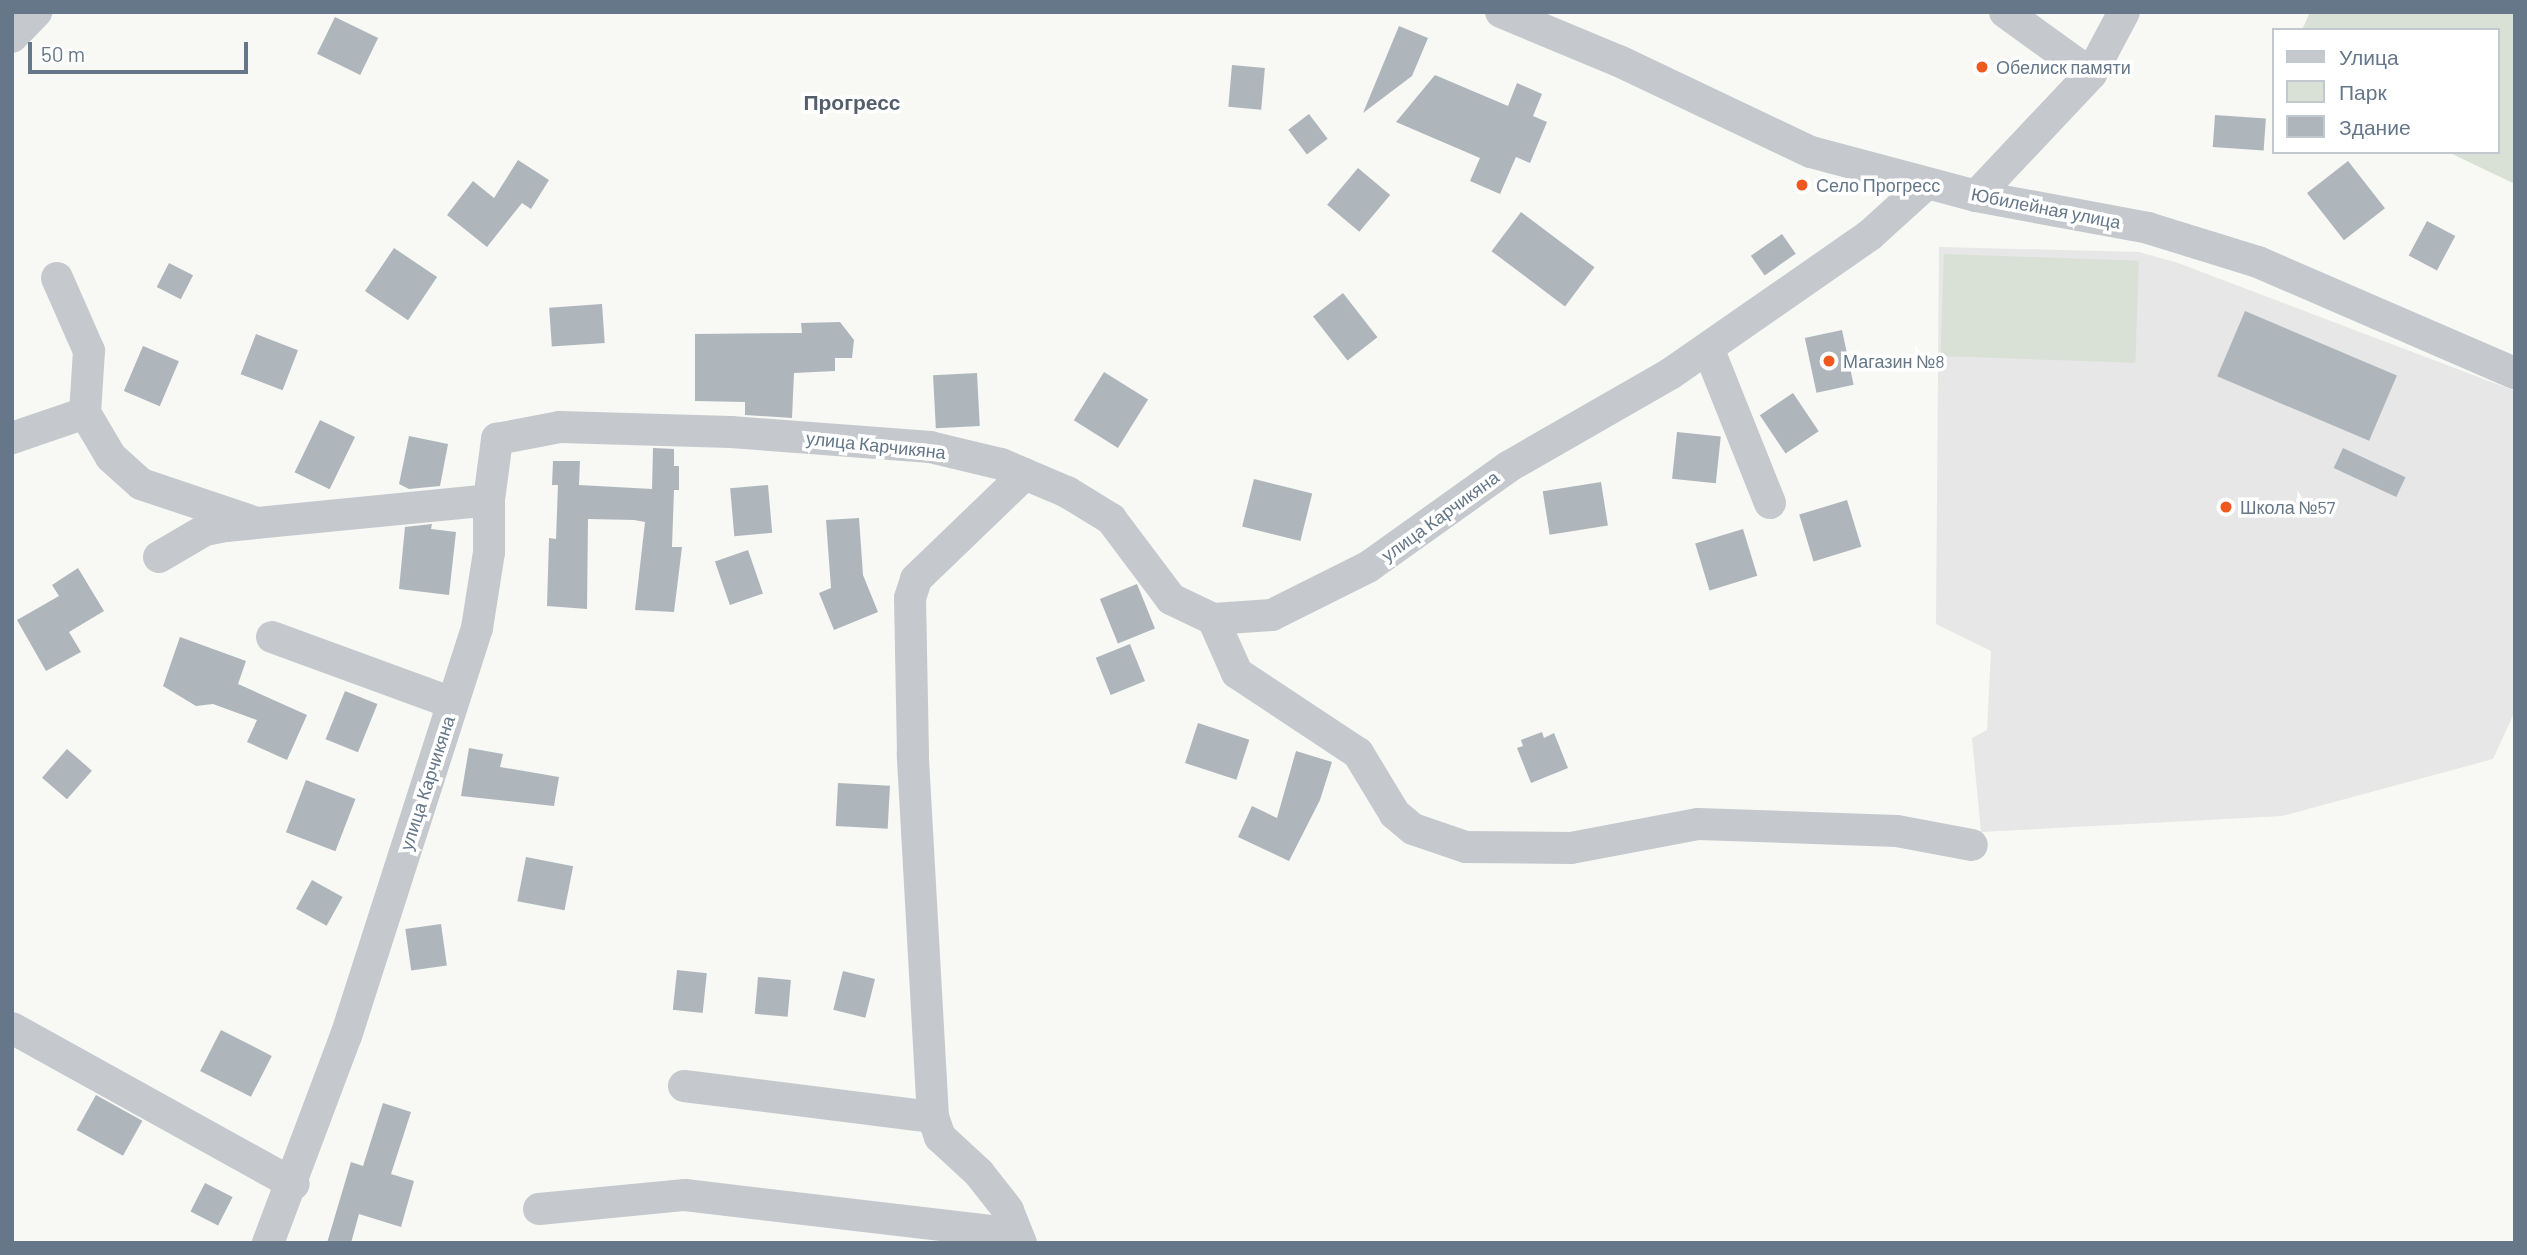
<!DOCTYPE html>
<meta charset="utf-8">
<style>
body{margin:0}
#map{position:relative;width:2527px;height:1255px;overflow:hidden;background:#f8f8f5;font-family:Barlow,sans-serif}
div>[style]{position:absolute}
.built>*{inset:0;background:#e6e7e6}
.green>*{inset:0;background:#d9e0d6;transform-origin:0 0}
.building>*{inset:0;background:#aeb6bc;transform-origin:0 0}
.minor>*{height:32px;margin:-16px;padding:0 16px;transform-origin:16px;border-radius:16px;background:#c5c9cd}
.dots>*{width:19px;height:19px;translate:-50% -50%;box-sizing:border-box;border:4px solid #fff;border-radius:50%}
span{translate:-50% -50%;white-space:nowrap;text-align:center;line-height:1.15;-webkit-text-stroke:7px #fff;paint-order:stroke}
.poi-label{font-size:18px;color:#657788}
.left{translate:0 -50%;text-align:left}
.street-label{font-size:18px;color:#657788}
.quarter-label{font-size:21px;color:#53606c;font-weight:700}
.frame{position:absolute;inset:0;border:14px solid #657788;pointer-events:none}
.legend{position:absolute;left:2272px;top:28px;width:228px;height:126px;box-sizing:border-box;background:#fff;border:2px solid #c1c9cf;margin:0;padding:9px 12px;list-style:none;font-size:21px;color:#657788}
.legend li{display:flex;align-items:center;gap:14px;height:35px}
.legend b{width:35px;border:2px solid #c1c9cf}
.scale{position:absolute;left:28px;top:42px;width:220px;height:32px;box-sizing:border-box;border:4px solid #657788;border-top:0;padding-left:9px;font-size:21px;line-height:24px;white-space:nowrap;color:#657788;-webkit-text-stroke:5px #fff;paint-order:stroke}
</style>
<div id="map">
<div class="built">
<div style="clip-path:polygon(1939px 247px,2139px 252px,2178px 263px,2515px 391px,2515px 711px,2493px 759px,2282px 816px,1981px 832px,1972px 738px,1987px 730px,1991px 651px,1936px 624px)"></div>
</div>
<div class="green">
<div style="clip-path:polygon(2310px 12px,2515px 12px,2515px 184px,2448px 152px,2497px 152px,2497px 30px,2302px 30px)"></div>
<div style="left:1944px;top:254px;width:195px;height:102px;rotate:2deg"></div>
</div>
<div class="building">
<div style="left:335px;top:17px;width:48px;height:41px;rotate:26deg"></div>
<div style="clip-path:polygon(1399px 26px,1428px 38px,1412px 76px,1363px 113px)"></div>
<div style="left:1232px;top:65px;width:33px;height:42px;rotate:5deg"></div>
<div style="clip-path:polygon(1435px 75px,1508px 106px,1517px 83px,1542px 94px,1533px 116px,1547px 122px,1530px 163px,1516px 157px,1500px 194px,1470px 181px,1480px 158px,1396px 122px)"></div>
<div style="left:1309px;top:114px;width:31px;height:26px;rotate:53deg"></div>
<div style="left:2215px;top:115px;width:51px;height:32px;rotate:4deg"></div>
<div style="clip-path:polygon(518px 160px,549px 180px,531px 209px,522px 203px,487px 247px,447px 215px,473px 181px,494px 198px)"></div>
<div style="left:2348px;top:161px;width:60px;height:52px;rotate:52deg"></div>
<div style="left:1358px;top:168px;width:42px;height:48px;rotate:40deg"></div>
<div style="left:1521px;top:212px;width:92px;height:49px;rotate:37deg"></div>
<div style="left:2427px;top:221px;width:32px;height:39px;rotate:28deg"></div>
<div style="left:1782px;top:234px;width:24px;height:38px;rotate:55deg"></div>
<div style="left:394px;top:248px;width:52px;height:52px;rotate:34deg"></div>
<div style="left:169px;top:263px;width:27px;height:27px;rotate:27deg"></div>
<div style="left:1343px;top:293px;width:56px;height:38px;rotate:52deg"></div>
<div style="left:602px;top:304px;width:39px;height:53px;rotate:86deg"></div>
<div style="left:2245px;top:311px;width:165px;height:71px;rotate:23deg"></div>
<div style="clip-path:polygon(840px 322px,854px 340px,852px 358px,835px 358px,835px 371px,794px 373px,792px 418px,745px 415px,745px 402px,695px 401px,695px 334px,802px 333px,801px 323px)"></div>
<div style="left:1842px;top:330px;width:56px;height:38px;rotate:78deg"></div>
<div style="left:256px;top:334px;width:45px;height:43px;rotate:21deg"></div>
<div style="left:143px;top:346px;width:39px;height:49px;rotate:23deg"></div>
<div style="left:1104px;top:372px;width:52px;height:57px;rotate:32deg"></div>
<div style="left:977px;top:373px;width:53px;height:44px;rotate:87deg"></div>
<div style="left:1793px;top:393px;width:46px;height:40px;rotate:56deg"></div>
<div style="left:320px;top:420px;width:39px;height:58px;rotate:26deg"></div>
<div style="left:1677px;top:432px;width:44px;height:47px;rotate:6deg"></div>
<div style="clip-path:polygon(409px 436px,448px 444px,440px 486px,409px 489px,399px 484px)"></div>
<div style="clip-path:polygon(653px 448px,674px 449px,674px 466px,679px 466px,679px 490px,674px 490px,672px 547px,682px 547px,674px 612px,635px 610px,645px 522px,634px 520px,588px 519px,587px 609px,547px 606px,549px 538px,556px 539px,558px 485px,552px 485px,553px 461px,580px 461px,579px 485px,652px 489px)"></div>
<div style="left:2343px;top:448px;width:69px;height:22px;rotate:25deg"></div>
<div style="left:1254px;top:479px;width:60px;height:49px;rotate:14deg"></div>
<div style="left:1601px;top:482px;width:44px;height:59px;rotate:81deg"></div>
<div style="left:768px;top:485px;width:48px;height:38px;rotate:85deg"></div>
<div style="left:1847px;top:500px;width:49px;height:50px;rotate:73deg"></div>
<div style="clip-path:polygon(859px 518px,863px 575px,878px 612px,834px 630px,819px 593px,831px 588px,826px 520px)"></div>
<div style="clip-path:polygon(432px 524px,431px 529px,456px 532px,449px 595px,399px 589px,405px 527px)"></div>
<div style="left:1743px;top:529px;width:49px;height:50px;rotate:73deg"></div>
<div style="left:748px;top:550px;width:46px;height:35px;rotate:71deg"></div>
<div style="clip-path:polygon(78px 568px,104px 611px,69px 632px,81px 652px,46px 671px,17px 620px,59px 596px,52px 585px)"></div>
<div style="left:1137px;top:584px;width:48px;height:40px;rotate:68deg"></div>
<div style="clip-path:polygon(180px 637px,246px 661px,238px 684px,307px 715px,287px 760px,247px 742px,257px 720px,213px 704px,196px 706px,163px 686px)"></div>
<div style="left:1130px;top:644px;width:40px;height:37px;rotate:68deg"></div>
<div style="left:345px;top:691px;width:35px;height:52px;rotate:22deg"></div>
<div style="left:1198px;top:723px;width:54px;height:42px;rotate:18deg"></div>
<div style="clip-path:polygon(1542px 732px,1544px 738px,1554px 733px,1568px 768px,1531px 783px,1517px 748px,1523px 746px,1521px 740px)"></div>
<div style="clip-path:polygon(469px 748px,503px 754px,500px 767px,559px 777px,554px 806px,461px 796px)"></div>
<div style="left:67px;top:749px;width:33px;height:38px;rotate:41deg"></div>
<div style="clip-path:polygon(1296px 751px,1332px 762px,1320px 800px,1289px 861px,1238px 837px,1252px 806px,1277px 818px)"></div>
<div style="left:306px;top:780px;width:53px;height:56px;rotate:21deg"></div>
<div style="left:838px;top:783px;width:52px;height:43px;rotate:3deg"></div>
<div style="left:526px;top:857px;width:48px;height:45px;rotate:11deg"></div>
<div style="left:312px;top:880px;width:35px;height:33px;rotate:29deg"></div>
<div style="left:441px;top:924px;width:42px;height:36px;rotate:82deg"></div>
<div style="left:677px;top:970px;width:30px;height:40px;rotate:6deg"></div>
<div style="left:843px;top:971px;width:33px;height:40px;rotate:14deg"></div>
<div style="left:758px;top:977px;width:33px;height:37px;rotate:5deg"></div>
<div style="left:221px;top:1030px;width:57px;height:46px;rotate:27deg"></div>
<div style="left:96px;top:1095px;width:53px;height:40px;rotate:29deg"></div>
<div style="clip-path:polygon(383px 1103px,411px 1112px,391px 1174px,414px 1181px,401px 1227px,359px 1214px,351px 1243px,327px 1243px,351px 1162px,363px 1166px)"></div>
<div style="left:205px;top:1183px;width:31px;height:32px;rotate:27deg"></div>
</div>
<div class="minor">
<div style="left:1501px;top:12px;width:128px;rotate:22.6deg"></div>
<div style="left:1619px;top:61px;width:212px;rotate:25.4deg"></div>
<div style="left:1811px;top:152px;width:171px;rotate:14.9deg"></div>
<div style="left:1976px;top:196px;width:175px;rotate:10.5deg"></div>
<div style="left:2148px;top:228px;width:115px;rotate:17.2deg"></div>
<div style="left:2258px;top:262px;width:280px;rotate:23.4deg"></div>
<div style="left:2005px;top:12px;width:106px;rotate:35.8deg"></div>
<div style="left:12px;top:37px;width:35px;rotate:-46deg"></div>
<div style="left:1976px;top:196px;width:168px;rotate:-46.7deg"></div>
<div style="left:2091px;top:74px;width:70px;rotate:-62deg"></div>
<div style="left:57px;top:278px;width:80px;rotate:66.3deg"></div>
<div style="left:89px;top:351px;width:62px;rotate:93.7deg"></div>
<div style="left:85px;top:413px;width:51px;rotate:59.4deg"></div>
<div style="left:111px;top:457px;width:40px;rotate:42deg"></div>
<div style="left:141px;top:484px;width:122px;rotate:18.6deg"></div>
<div style="left:1708px;top:348px;width:167px;rotate:68.2deg"></div>
<div style="left:12px;top:438px;width:77px;rotate:-18.9deg"></div>
<div style="left:159px;top:557px;width:53px;rotate:-30.4deg"></div>
<div style="left:205px;top:530px;width:21px;rotate:-11deg"></div>
<div style="left:226px;top:526px;width:264px;rotate:-5.6deg"></div>
<div style="left:1213px;top:619px;width:59px;rotate:66deg"></div>
<div style="left:1237px;top:673px;width:145px;rotate:33.5deg"></div>
<div style="left:1358px;top:753px;width:71px;rotate:58.8deg"></div>
<div style="left:1395px;top:814px;width:23px;rotate:40deg"></div>
<div style="left:1413px;top:829px;width:56px;rotate:18.8deg"></div>
<div style="left:1466px;top:847px;width:105px;rotate:0.5deg"></div>
<div style="left:1571px;top:848px;width:129px;rotate:-10.7deg"></div>
<div style="left:1698px;top:824px;width:199px;rotate:2deg"></div>
<div style="left:1897px;top:831px;width:76px;rotate:10.6deg"></div>
<div style="left:272px;top:637px;width:192px;rotate:20.1deg"></div>
<div style="left:12px;top:1028px;width:322px;rotate:29deg"></div>
<div style="left:684px;top:1086px;width:251px;rotate:7.1deg"></div>
<div style="left:539px;top:1209px;width:147px;rotate:-5.5deg"></div>
<div style="left:685px;top:1195px;width:334px;rotate:6.7deg"></div>
<div style="left:268px;top:1243px;width:221px;rotate:-69.4deg"></div>
<div style="left:346px;top:1036px;width:429px;rotate:-72.2deg"></div>
<div style="left:477px;top:628px;width:77px;rotate:-81deg"></div>
<div style="left:489px;top:552px;width:52px;rotate:-90deg"></div>
<div style="left:489px;top:500px;width:62px;rotate:-82.5deg"></div>
<div style="left:497px;top:439px;width:64px;rotate:-10.8deg"></div>
<div style="left:560px;top:427px;width:171px;rotate:1.7deg"></div>
<div style="left:731px;top:432px;width:200px;rotate:4.3deg"></div>
<div style="left:930px;top:447px;width:73px;rotate:13.5deg"></div>
<div style="left:1001px;top:464px;width:72px;rotate:23deg"></div>
<div style="left:1067px;top:492px;width:52px;rotate:31.5deg"></div>
<div style="left:1111px;top:519px;width:100px;rotate:53.1deg"></div>
<div style="left:1171px;top:599px;width:47px;rotate:25.5deg"></div>
<div style="left:1213px;top:619px;width:59px;rotate:-3.9deg"></div>
<div style="left:1272px;top:615px;width:107px;rotate:-26.6deg"></div>
<div style="left:1368px;top:567px;width:172px;rotate:-35.5deg"></div>
<div style="left:1508px;top:467px;width:187px;rotate:-29.9deg"></div>
<div style="left:1670px;top:374px;width:244px;rotate:-34.8deg"></div>
<div style="left:1870px;top:235px;width:76px;rotate:-42.3deg"></div>
<div style="left:1021px;top:1243px;width:35px;rotate:-112deg"></div>
<div style="left:1008px;top:1210px;width:47px;rotate:-128.1deg"></div>
<div style="left:979px;top:1173px;width:53px;rotate:-137.3deg"></div>
<div style="left:940px;top:1137px;width:21px;rotate:-109deg"></div>
<div style="left:933px;top:1117px;width:364px;rotate:-93.2deg"></div>
<div style="left:913px;top:754px;width:156px;rotate:-91.1deg"></div>
<div style="left:910px;top:598px;width:20px;rotate:-72deg"></div>
<div style="left:916px;top:579px;width:151px;rotate:-43.9deg"></div>
</div>
<div class="dots">
<div style="left:1982px;top:67px;background:#ef581e"></div>
<div style="left:1802px;top:185px;background:#ef581e"></div>
<div style="left:1829px;top:361px;background:#ef581e"></div>
<div style="left:2226px;top:507px;background:#ef581e"></div>
</div>
<div class="poi-label">
<span class="left" style="left:1996px;top:67px">Обелиск памяти</span>
<span class="left" style="left:1816px;top:185px">Село Прогресс</span>
<span class="left" style="left:1843px;top:361px">Магазин №8</span>
<span class="left" style="left:2240px;top:507px">Школа №57</span>
</div>
<div class="street-label">
<span style="left:2046px;top:208px;rotate:11deg">Юбилейная улица</span>
<span style="left:876px;top:445px;rotate:6deg">улица Карчикяна</span>
<span style="left:1440px;top:516px;rotate:-36deg">улица Карчикяна</span>
<span style="left:427px;top:783px;rotate:-72deg">улица Карчикяна</span>
</div>
<div class="quarter-label">
<span style="left:852px;top:102px">Прогресс</span>
</div>
<div class="frame"></div>
<ul class="legend">
<li><b style="height:9px;background:#c5c9cd"></b>Улица</li>
<li><b style="height:19px;background:#d9e0d6"></b>Парк</li>
<li><b style="height:19px;background:#aeb6bc"></b>Здание</li>
</ul>
<div class="scale">50 m</div>
</div>
